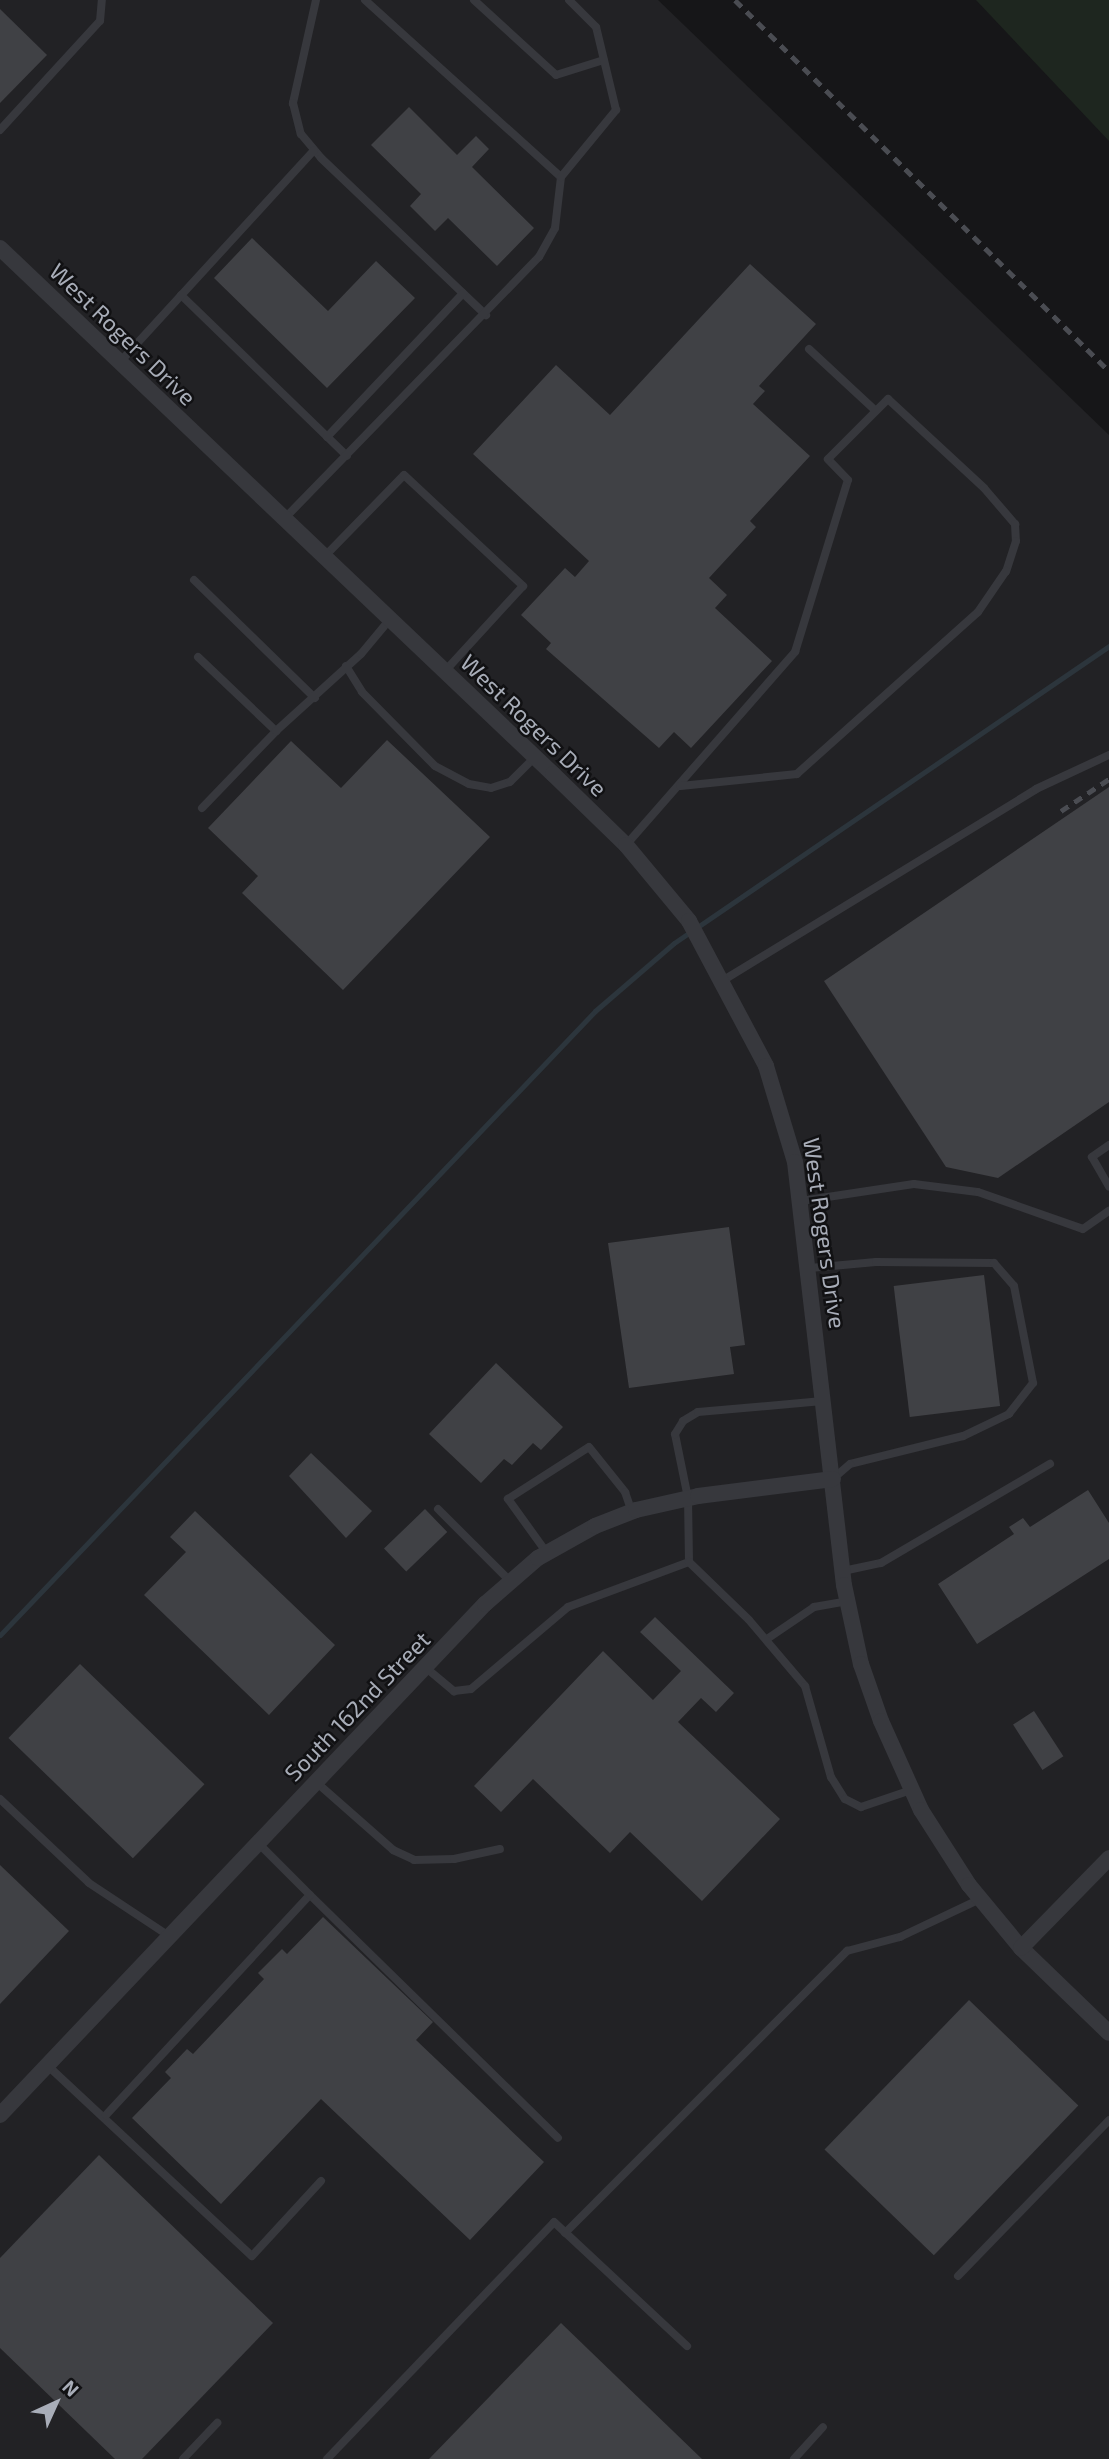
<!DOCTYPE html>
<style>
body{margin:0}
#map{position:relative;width:1109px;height:2459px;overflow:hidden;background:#161618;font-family:"Exo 2",sans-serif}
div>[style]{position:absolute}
.built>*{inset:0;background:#222225}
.green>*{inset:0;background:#1e261f}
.stream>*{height:5px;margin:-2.5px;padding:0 2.5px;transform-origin:2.5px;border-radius:2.5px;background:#2c353c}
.building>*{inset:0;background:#404145;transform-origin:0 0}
.service>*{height:8px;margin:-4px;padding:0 4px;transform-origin:4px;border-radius:4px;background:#37383d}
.minor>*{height:16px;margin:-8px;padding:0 8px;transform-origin:8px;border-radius:8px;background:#37383d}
.rail>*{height:5px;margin-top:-2.5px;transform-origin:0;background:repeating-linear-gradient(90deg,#4a4c52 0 9px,transparent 0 16px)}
span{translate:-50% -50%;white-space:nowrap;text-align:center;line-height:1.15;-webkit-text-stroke:5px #111113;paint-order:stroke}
.street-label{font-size:23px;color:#a8adb8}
.north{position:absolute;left:21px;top:2368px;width:70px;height:70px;-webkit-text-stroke:5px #111113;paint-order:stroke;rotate:45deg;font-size:19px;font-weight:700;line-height:28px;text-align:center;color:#a8adb8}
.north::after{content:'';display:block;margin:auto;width:24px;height:32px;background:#a8adb8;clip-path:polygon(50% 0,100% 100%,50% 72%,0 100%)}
</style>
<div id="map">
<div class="built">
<div style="clip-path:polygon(0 0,658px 0,1109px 435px,1109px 2459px,0 2459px)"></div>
</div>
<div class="green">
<div style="clip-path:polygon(976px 0,1109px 0,1109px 141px)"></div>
</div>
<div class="stream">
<div style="left:0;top:1635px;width:862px;rotate:-46.36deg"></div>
<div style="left:595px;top:1011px;width:104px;rotate:-40.7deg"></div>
<div style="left:674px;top:943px;width:527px;rotate:-34.32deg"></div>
</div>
<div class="building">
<div style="clip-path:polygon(0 9px,47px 55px,0 103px)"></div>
<div style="clip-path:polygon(409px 107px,457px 155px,476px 136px,489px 149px,472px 167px,534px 228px,497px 266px,448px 218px,435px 231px,410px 206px,421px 194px,371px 145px)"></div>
<div style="clip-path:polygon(252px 238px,328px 311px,376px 261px,415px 298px,327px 388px,214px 278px)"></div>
<div style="clip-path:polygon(750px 264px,816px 324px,759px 386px,765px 391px,753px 404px,810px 456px,750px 521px,756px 527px,709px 578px,727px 595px,715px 608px,772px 661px,691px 748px,674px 732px,659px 748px,546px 649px,551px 643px,521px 615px,565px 568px,575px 577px,589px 561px,473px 454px,556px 365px,610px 415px)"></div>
<div style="clip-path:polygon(387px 740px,490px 837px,343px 990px,242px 893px,258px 876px,208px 828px,291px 741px,341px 788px)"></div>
<div style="clip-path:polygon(1109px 787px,1109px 1102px,998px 1178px,946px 1167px,824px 981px)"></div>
<div style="clip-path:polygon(729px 1227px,745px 1345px,730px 1347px,734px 1374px,629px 1388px,608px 1243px)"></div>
<div style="left:984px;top:1275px;width:132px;height:91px;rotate:83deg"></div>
<div style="clip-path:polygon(496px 1363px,563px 1427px,541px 1450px,533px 1443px,512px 1465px,504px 1459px,481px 1483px,429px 1434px)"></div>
<div style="clip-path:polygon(311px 1453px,372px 1511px,346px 1538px,289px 1476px)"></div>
<div style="clip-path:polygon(1088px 1490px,1109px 1523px,1109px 1559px,977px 1644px,938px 1584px,1014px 1534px,1009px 1527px,1023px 1518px,1030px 1527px)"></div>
<div style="left:425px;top:1509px;width:32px;height:57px;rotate:46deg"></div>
<div style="clip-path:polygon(195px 1511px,335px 1645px,269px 1715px,144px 1595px,186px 1552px,170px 1537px)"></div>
<div style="clip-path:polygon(655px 1617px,734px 1693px,716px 1712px,701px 1698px,678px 1722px,780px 1819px,702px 1901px,630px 1832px,610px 1853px,533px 1779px,501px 1812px,474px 1786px,603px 1651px,653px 1700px,681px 1671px,640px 1632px)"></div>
<div style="left:80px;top:1664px;width:173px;height:103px;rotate:44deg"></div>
<div style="left:1034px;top:1711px;width:54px;height:25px;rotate:57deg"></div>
<div style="clip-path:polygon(0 1865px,69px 1931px,0 2004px)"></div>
<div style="clip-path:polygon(323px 1917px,433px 2022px,416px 2040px,544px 2162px,470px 2240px,321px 2099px,221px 2204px,132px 2118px,171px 2078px,165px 2072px,187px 2049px,193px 2054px,264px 1979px,258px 1973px,282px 1949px,287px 1954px)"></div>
<div style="left:969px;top:2000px;width:152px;height:208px;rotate:44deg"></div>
<div style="clip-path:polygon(99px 2155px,273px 2323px,142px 2459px,115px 2459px,0 2348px,0 2258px)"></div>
<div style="clip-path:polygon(561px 2323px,702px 2459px,429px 2459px)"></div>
</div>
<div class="service">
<div style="left:316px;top:0;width:106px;rotate:102.6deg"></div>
<div style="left:293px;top:103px;width:32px;rotate:76deg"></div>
<div style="left:301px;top:134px;width:31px;rotate:50deg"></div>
<div style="left:321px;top:158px;width:228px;rotate:43.6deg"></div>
<div style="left:365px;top:0;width:264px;rotate:42.1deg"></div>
<div style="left:474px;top:0;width:111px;rotate:42.4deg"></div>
<div style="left:556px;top:75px;width:50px;rotate:-17.4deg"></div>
<div style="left:0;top:130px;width:148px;rotate:-47.5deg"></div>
<div style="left:100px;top:21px;width:21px;rotate:-85deg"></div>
<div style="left:181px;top:295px;width:231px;rotate:44.1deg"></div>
<div style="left:809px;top:349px;width:91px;rotate:42.8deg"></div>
<div style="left:120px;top:362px;width:287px;rotate:-47.5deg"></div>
<div style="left:327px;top:437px;width:198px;rotate:-46.6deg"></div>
<div style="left:285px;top:518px;width:364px;rotate:-45.8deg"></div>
<div style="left:539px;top:257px;width:33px;rotate:-61deg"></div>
<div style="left:555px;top:228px;width:51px;rotate:-83.3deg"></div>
<div style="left:561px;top:177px;width:87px;rotate:-50.6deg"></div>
<div style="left:616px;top:110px;width:85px;rotate:-103.5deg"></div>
<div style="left:596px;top:27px;width:38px;rotate:-135deg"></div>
<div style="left:325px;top:556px;width:113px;rotate:-45.7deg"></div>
<div style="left:404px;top:475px;width:163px;rotate:43deg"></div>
<div style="left:523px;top:586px;width:115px;rotate:132.5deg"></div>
<div style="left:194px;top:580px;width:169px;rotate:44.3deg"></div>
<div style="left:198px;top:657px;width:108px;rotate:43.5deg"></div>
<div style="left:346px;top:666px;width:31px;rotate:58deg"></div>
<div style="left:362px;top:692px;width:104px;rotate:45.4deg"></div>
<div style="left:435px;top:766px;width:38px;rotate:28deg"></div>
<div style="left:469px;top:784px;width:22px;rotate:10deg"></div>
<div style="left:491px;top:788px;width:20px;rotate:-18deg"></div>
<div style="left:510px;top:782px;width:35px;rotate:-45deg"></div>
<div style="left:202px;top:808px;width:107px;rotate:-46.1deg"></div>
<div style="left:276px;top:731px;width:115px;rotate:-42.2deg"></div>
<div style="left:361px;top:654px;width:47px;rotate:-50.2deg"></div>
<div style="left:626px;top:845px;width:257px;rotate:-48.8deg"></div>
<div style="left:795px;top:652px;width:180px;rotate:-72.9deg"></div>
<div style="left:848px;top:480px;width:29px;rotate:-134deg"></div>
<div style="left:828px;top:459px;width:85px;rotate:-45deg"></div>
<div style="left:888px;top:399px;width:131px;rotate:42.8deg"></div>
<div style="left:984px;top:488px;width:48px;rotate:49.3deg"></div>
<div style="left:1015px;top:524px;width:17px;rotate:87deg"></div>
<div style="left:1016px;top:541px;width:32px;rotate:108deg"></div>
<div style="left:1006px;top:571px;width:50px;rotate:124.3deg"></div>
<div style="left:978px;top:612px;width:243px;rotate:138.2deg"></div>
<div style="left:797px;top:774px;width:117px;rotate:174.1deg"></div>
<div style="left:722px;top:981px;width:368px;rotate:-31.4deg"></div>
<div style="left:1036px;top:789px;width:81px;rotate:-25deg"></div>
<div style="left:1109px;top:1145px;width:21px;rotate:145deg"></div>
<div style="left:1092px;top:1157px;width:34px;rotate:60deg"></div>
<div style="left:801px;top:1201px;width:114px;rotate:-8.6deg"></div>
<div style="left:914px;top:1184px;width:64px;rotate:7.1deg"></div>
<div style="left:978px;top:1192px;width:111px;rotate:19.4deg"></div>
<div style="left:1083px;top:1229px;width:32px;rotate:-35deg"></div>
<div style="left:810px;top:1268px;width:66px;rotate:-5.2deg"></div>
<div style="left:876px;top:1262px;width:118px;rotate:0.5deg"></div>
<div style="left:994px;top:1263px;width:30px;rotate:49deg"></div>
<div style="left:1014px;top:1286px;width:99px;rotate:78.9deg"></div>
<div style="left:1033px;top:1383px;width:39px;rotate:128deg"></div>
<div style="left:1009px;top:1414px;width:51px;rotate:154.4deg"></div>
<div style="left:963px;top:1436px;width:116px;rotate:166.1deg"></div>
<div style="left:850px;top:1464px;width:23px;rotate:139deg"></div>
<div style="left:438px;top:1509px;width:102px;rotate:45deg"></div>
<div style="left:547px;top:1553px;width:67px;rotate:-125.8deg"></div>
<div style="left:508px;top:1499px;width:96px;rotate:-32.7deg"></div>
<div style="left:589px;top:1447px;width:58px;rotate:51.3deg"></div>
<div style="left:625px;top:1492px;width:21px;rotate:71deg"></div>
<div style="left:689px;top:1562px;width:64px;rotate:-90.9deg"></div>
<div style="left:688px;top:1498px;width:65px;rotate:-101.5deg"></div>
<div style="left:675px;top:1434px;width:15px;rotate:-58deg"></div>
<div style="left:683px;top:1421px;width:17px;rotate:-31deg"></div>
<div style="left:698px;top:1412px;width:125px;rotate:-5deg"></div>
<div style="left:843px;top:1571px;width:39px;rotate:-12deg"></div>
<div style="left:881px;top:1563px;width:196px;rotate:-30.4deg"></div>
<div style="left:767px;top:1639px;width:57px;rotate:-34.2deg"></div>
<div style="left:814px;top:1607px;width:34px;rotate:-10deg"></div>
<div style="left:425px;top:1667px;width:38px;rotate:40deg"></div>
<div style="left:454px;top:1691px;width:17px;rotate:-7deg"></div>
<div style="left:471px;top:1689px;width:127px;rotate:-40.2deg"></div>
<div style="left:568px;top:1607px;width:129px;rotate:-20.4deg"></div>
<div style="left:689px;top:1562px;width:83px;rotate:44deg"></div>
<div style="left:749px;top:1620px;width:87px;rotate:49.7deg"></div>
<div style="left:805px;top:1686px;width:95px;rotate:74.1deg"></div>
<div style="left:831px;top:1777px;width:26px;rotate:58deg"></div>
<div style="left:845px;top:1799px;width:18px;rotate:27deg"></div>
<div style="left:861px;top:1807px;width:53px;rotate:-18.8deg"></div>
<div style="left:316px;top:1782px;width:103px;rotate:41.4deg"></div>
<div style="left:393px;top:1850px;width:23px;rotate:25deg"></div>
<div style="left:414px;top:1860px;width:40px;rotate:-1.4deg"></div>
<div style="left:454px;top:1859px;width:47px;rotate:-12.3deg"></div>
<div style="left:0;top:1799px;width:122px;rotate:43.3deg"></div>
<div style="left:89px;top:1883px;width:96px;rotate:33.5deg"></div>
<div style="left:310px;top:1895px;width:347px;rotate:44.4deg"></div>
<div style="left:47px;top:2065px;width:280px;rotate:43deg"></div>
<div style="left:252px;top:2256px;width:102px;rotate:-47.4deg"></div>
<div style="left:106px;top:2115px;width:300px;rotate:-47.2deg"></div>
<div style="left:310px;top:1895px;width:74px;rotate:-135deg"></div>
<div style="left:565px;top:2233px;width:399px;rotate:-45deg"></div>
<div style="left:847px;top:1951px;width:55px;rotate:-14.8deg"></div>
<div style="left:900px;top:1937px;width:89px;rotate:-25.4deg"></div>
<div style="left:958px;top:2276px;width:217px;rotate:-45.9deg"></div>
<div style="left:183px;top:2459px;width:50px;rotate:-46.6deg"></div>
<div style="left:327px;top:2459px;width:328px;rotate:-46.2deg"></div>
<div style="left:554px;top:2222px;width:182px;rotate:43deg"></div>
<div style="left:794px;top:2459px;width:43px;rotate:-47.8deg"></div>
</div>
<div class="minor">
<div style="left:0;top:248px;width:763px;rotate:43.57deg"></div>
<div style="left:553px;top:774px;width:102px;rotate:44.2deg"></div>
<div style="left:626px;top:845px;width:99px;rotate:50.3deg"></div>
<div style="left:689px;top:921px;width:164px;rotate:62deg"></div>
<div style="left:766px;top:1066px;width:100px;rotate:73.2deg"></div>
<div style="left:795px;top:1162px;width:426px;rotate:83.4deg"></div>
<div style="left:844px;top:1585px;width:81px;rotate:77.9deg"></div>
<div style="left:861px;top:1664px;width:60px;rotate:70.7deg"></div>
<div style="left:881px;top:1721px;width:98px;rotate:65.8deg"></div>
<div style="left:921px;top:1810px;width:89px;rotate:57.4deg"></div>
<div style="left:969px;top:1885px;width:82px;rotate:50.5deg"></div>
<div style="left:1021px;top:1948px;width:122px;rotate:44deg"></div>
<div style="left:1021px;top:1948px;width:126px;rotate:-45.6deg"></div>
<div style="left:0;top:2115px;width:705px;rotate:-46.5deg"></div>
<div style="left:485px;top:1604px;width:70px;rotate:-41deg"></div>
<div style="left:538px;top:1558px;width:65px;rotate:-29.3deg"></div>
<div style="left:595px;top:1526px;width:44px;rotate:-21.3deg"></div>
<div style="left:636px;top:1510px;width:64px;rotate:-12.7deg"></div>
<div style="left:698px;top:1496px;width:136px;rotate:-7.2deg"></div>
</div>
<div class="rail">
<div style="left:735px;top:0;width:527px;rotate:44.77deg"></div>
<div style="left:1061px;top:811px;width:58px;rotate:-33.7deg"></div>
</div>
<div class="street-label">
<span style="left:123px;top:334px;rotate:44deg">West Rogers Drive</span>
<span style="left:534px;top:725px;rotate:44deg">West Rogers Drive</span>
<span style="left:825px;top:1233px;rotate:82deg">West Rogers Drive</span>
<span style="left:357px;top:1706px;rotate:-46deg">South 162nd Street</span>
</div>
<div class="north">N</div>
</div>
